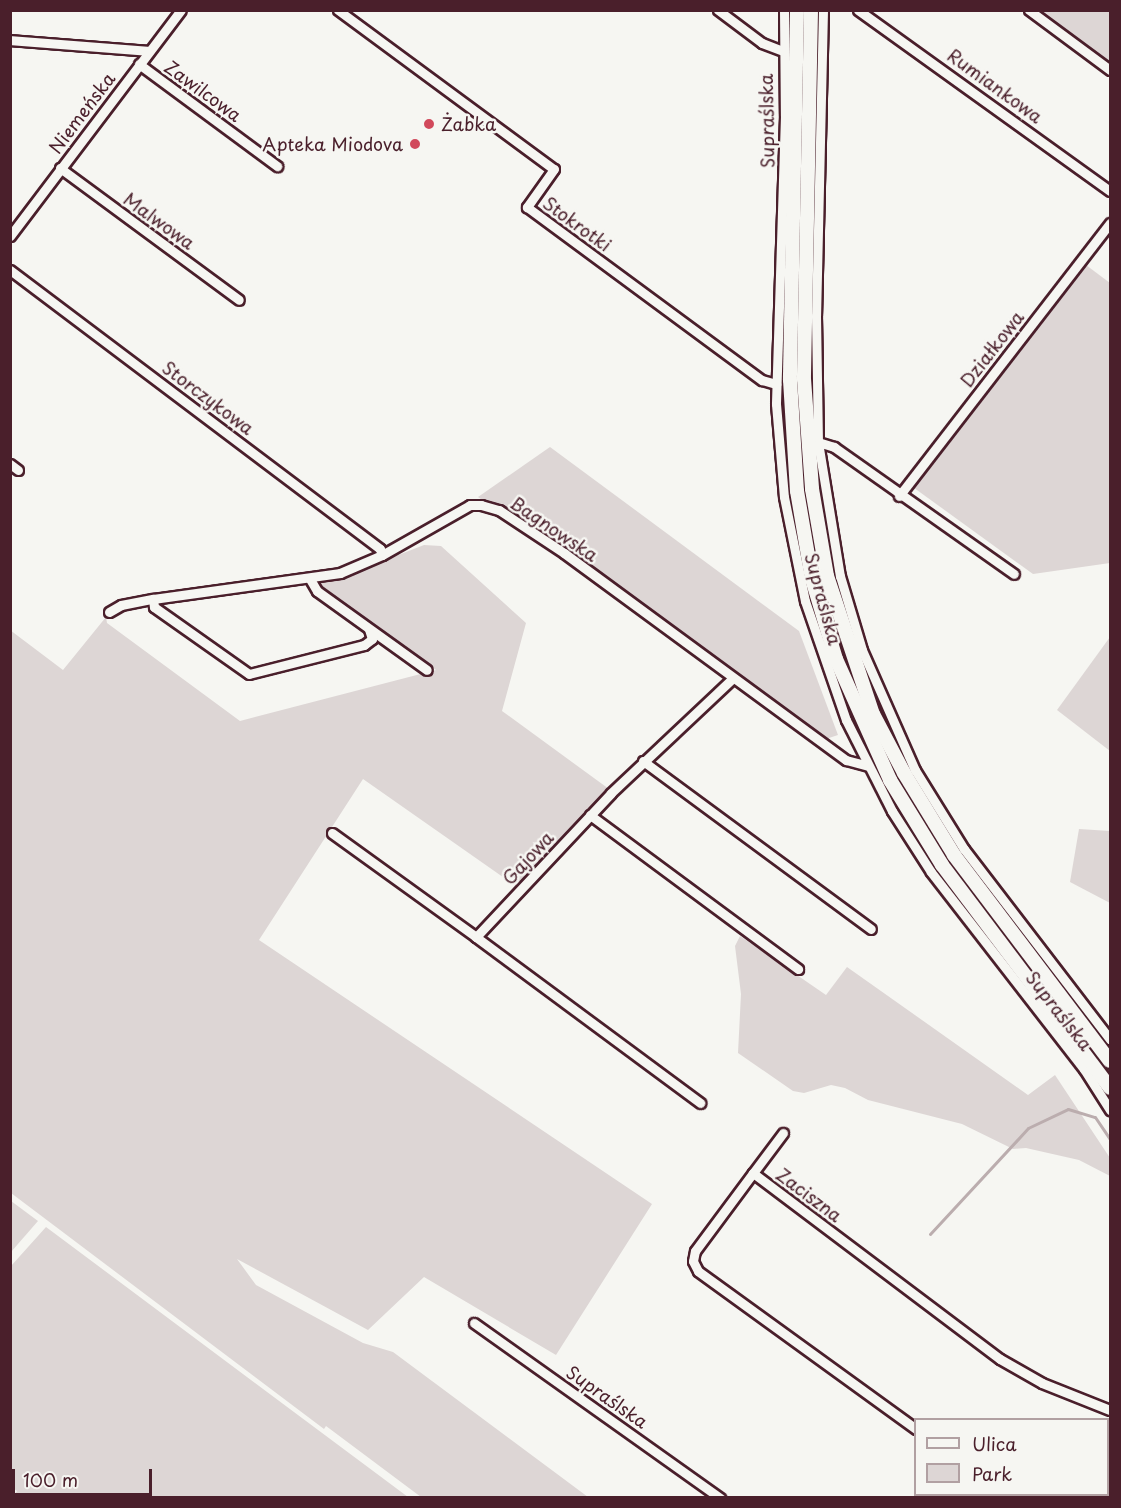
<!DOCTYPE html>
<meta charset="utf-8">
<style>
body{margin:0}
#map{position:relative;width:1121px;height:1508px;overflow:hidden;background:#f6f6f2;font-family:"Playpen Sans",sans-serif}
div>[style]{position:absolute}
.green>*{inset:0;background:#ddd6d5}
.stream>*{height:3px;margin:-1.5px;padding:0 1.5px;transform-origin:1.5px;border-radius:1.5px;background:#bbadae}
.roads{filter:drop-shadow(2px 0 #4a1f2b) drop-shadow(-2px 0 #4a1f2b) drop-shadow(0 2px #4a1f2b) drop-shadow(0 -2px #4a1f2b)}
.minor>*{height:9px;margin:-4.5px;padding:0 4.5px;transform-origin:4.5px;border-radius:4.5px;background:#f6f6f2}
.secondary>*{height:14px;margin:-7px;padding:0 7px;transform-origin:7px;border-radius:7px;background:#f6f6f2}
.dots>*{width:16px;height:16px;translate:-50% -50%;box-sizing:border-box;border:3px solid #f6f6f2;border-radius:50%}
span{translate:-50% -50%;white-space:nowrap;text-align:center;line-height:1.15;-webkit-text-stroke:5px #f6f6f2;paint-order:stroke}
.street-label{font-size:18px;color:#4a1f2b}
.poi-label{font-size:18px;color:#4a1f2b}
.left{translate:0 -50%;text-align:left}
.right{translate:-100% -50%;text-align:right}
.frame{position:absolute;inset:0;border:12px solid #4a1f2b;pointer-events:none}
.legend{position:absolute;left:914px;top:1418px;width:195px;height:78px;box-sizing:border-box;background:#f6f6f2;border:2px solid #b1a0a2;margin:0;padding:8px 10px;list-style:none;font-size:18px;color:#4a1f2b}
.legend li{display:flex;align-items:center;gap:12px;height:30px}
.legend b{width:30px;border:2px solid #b1a0a2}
.scale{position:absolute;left:12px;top:1469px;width:140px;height:27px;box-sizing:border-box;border:3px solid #4a1f2b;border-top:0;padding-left:8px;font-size:18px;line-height:21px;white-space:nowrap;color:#4a1f2b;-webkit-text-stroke:4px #f6f6f2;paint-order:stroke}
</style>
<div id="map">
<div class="green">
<div style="clip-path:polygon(1037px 11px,1110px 11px,1110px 64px,1070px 35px)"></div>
<div style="clip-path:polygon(1086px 265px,1110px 283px,1110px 563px,1033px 574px,910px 485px)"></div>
<div style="clip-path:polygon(550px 447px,799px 631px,838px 735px,826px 739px,478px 497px)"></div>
<div style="clip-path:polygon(424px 545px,441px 546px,526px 623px,502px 711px,609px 789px,517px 887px,363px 779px,259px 940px,652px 1204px,556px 1355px,424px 1277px,368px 1330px,237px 1259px,256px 1285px,363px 1343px,393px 1352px,588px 1497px,421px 1497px,326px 1426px,324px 1429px,11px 1193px,10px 630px,63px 670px,106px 617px,107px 623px,240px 721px,436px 670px,313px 582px,342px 577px)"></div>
<div style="clip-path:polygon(1110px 637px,1110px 751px,1057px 710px)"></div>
<div style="clip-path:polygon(1079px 829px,1110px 831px,1110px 903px,1070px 882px)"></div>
<div style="clip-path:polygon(740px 936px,826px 995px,847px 967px,1028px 1095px,1055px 1075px,1110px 1158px,1110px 1176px,1079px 1160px,1026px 1148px,1013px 1149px,962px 1124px,868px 1100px,845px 1088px,831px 1085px,804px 1093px,793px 1091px,738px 1053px,741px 994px,735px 946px)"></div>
<div style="clip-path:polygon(11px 1201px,38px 1221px,11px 1252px)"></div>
<div style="clip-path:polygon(46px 1227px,408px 1497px,12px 1497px,17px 1491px,10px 1486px,11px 1266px)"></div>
</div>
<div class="stream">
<div style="left:930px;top:1234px;width:144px;rotate:-47.2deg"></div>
<div style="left:1028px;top:1128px;width:44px;rotate:-25.4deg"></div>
<div style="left:1068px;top:1109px;width:28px;rotate:17deg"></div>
<div style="left:1095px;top:1117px;width:27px;rotate:56deg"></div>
</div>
<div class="roads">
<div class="minor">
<div style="left:338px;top:10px;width:268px;rotate:36.4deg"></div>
<div style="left:554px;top:169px;width:47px;rotate:125.4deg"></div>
<div style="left:527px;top:207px;width:292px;rotate:36.4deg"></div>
<div style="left:762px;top:380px;width:15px;rotate:16deg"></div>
<div style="left:718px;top:10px;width:55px;rotate:36.9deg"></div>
<div style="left:762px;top:43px;width:22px;rotate:21deg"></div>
<div style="left:784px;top:10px;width:106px;rotate:89.5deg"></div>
<div style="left:785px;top:116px;width:288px;rotate:91.8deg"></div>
<div style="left:776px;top:404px;width:93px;rotate:85.1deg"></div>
<div style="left:784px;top:497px;width:106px;rotate:78.6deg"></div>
<div style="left:805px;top:601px;width:126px;rotate:71deg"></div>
<div style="left:846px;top:720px;width:102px;rotate:63.2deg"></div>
<div style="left:892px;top:811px;width:72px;rotate:57.4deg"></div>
<div style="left:931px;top:872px;width:249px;rotate:52.2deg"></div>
<div style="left:1084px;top:1069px;width:49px;rotate:57.6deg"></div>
<div style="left:823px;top:10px;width:306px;rotate:91.3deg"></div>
<div style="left:816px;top:316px;width:126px;rotate:89.1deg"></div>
<div style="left:818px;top:442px;width:136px;rotate:80.7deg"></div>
<div style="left:840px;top:576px;width:77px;rotate:73.4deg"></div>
<div style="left:862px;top:650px;width:131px;rotate:66.2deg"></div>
<div style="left:915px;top:770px;width:93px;rotate:58.2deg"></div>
<div style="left:964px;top:849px;width:240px;rotate:52.5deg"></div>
<div style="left:858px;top:10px;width:310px;rotate:35.7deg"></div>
<div style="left:1029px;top:10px;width:101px;rotate:36.5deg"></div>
<div style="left:10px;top:40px;width:139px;rotate:4.5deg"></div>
<div style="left:139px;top:64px;width:172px;rotate:36.5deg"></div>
<div style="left:60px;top:168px;width:222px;rotate:36.4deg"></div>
<div style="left:10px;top:236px;width:283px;rotate:-52.9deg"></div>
<div style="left:10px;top:270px;width:463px;rotate:37deg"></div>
<div style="left:380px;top:549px;width:6px;rotate:72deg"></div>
<div style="left:818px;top:442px;width:17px;rotate:17deg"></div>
<div style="left:834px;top:447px;width:220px;rotate:35.2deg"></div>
<div style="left:10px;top:464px;width:10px;rotate:37deg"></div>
<div style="left:899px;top:496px;width:345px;rotate:-52.3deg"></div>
<div style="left:310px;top:579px;width:14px;rotate:60deg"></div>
<div style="left:317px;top:591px;width:135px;rotate:35.7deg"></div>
<div style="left:153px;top:599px;width:8px;rotate:83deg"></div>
<div style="left:154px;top:607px;width:116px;rotate:35.2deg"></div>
<div style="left:249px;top:674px;width:119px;rotate:-14.2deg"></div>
<div style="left:364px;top:645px;width:10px;rotate:-37deg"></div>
<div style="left:372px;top:639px;width:10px;rotate:-107deg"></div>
<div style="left:109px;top:612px;width:14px;rotate:-30deg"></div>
<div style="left:121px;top:605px;width:33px;rotate:-11deg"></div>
<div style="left:153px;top:599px;width:189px;rotate:-7.9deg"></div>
<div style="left:340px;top:573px;width:46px;rotate:-23.2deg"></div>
<div style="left:382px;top:555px;width:101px;rotate:-29.6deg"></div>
<div style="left:470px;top:505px;width:11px"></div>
<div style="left:481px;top:505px;width:19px;rotate:16deg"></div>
<div style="left:499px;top:510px;width:78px;rotate:33.5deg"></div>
<div style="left:564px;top:553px;width:350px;rotate:36.3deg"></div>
<div style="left:846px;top:760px;width:23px;rotate:15deg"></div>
<div style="left:643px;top:761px;width:283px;rotate:36.4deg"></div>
<div style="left:590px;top:815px;width:259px;rotate:36.5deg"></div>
<div style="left:332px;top:833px;width:178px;rotate:35.8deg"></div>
<div style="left:476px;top:937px;width:197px;rotate:-46.8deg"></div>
<div style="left:611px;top:793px;width:166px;rotate:-43.3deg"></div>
<div style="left:476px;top:937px;width:279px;rotate:36.5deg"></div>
<div style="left:753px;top:1173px;width:50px;rotate:-53.1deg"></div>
<div style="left:474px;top:1323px;width:302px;rotate:35.4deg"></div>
<div style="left:916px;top:1429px;width:269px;rotate:-144.1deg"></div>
<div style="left:698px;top:1271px;width:11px;rotate:-117deg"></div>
<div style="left:693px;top:1261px;width:10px;rotate:-79deg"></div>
<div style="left:695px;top:1251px;width:97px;rotate:-53.4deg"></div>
<div style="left:753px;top:1173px;width:309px;rotate:37deg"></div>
<div style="left:1000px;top:1359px;width:48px;rotate:29.7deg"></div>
<div style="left:1042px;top:1383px;width:73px;rotate:21.7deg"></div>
<div style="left:1005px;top:1494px;width:6px;rotate:45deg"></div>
<div style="left:1108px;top:1498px;width:4px;rotate:-56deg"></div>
</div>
<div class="secondary">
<div style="left:797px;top:10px;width:370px;rotate:91.1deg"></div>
<div style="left:790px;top:380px;width:111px;rotate:86.4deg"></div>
<div style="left:797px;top:491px;width:89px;rotate:80.3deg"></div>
<div style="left:812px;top:579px;width:84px;rotate:73.3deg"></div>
<div style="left:836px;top:659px;width:133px;rotate:65.9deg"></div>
<div style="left:890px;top:780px;width:100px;rotate:58.5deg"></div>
<div style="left:942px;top:865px;width:279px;rotate:53deg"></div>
<div style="left:811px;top:10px;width:369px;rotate:91.1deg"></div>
<div style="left:804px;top:379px;width:110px;rotate:85.8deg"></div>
<div style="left:812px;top:489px;width:88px;rotate:80.2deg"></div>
<div style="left:827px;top:576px;width:145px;rotate:71.6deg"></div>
<div style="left:873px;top:714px;width:67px;rotate:62.3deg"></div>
<div style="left:904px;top:773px;width:96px;rotate:58.6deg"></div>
<div style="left:954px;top:855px;width:258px;rotate:52.9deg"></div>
</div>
</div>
<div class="dots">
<div style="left:429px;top:124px;background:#d1495b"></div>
<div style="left:415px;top:144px;background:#d1495b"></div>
</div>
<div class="street-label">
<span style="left:995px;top:86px;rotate:36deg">Rumiankowa</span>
<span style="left:203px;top:91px;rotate:36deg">Zawilcowa</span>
<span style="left:82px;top:113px;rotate:-53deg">Niemeńska</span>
<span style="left:767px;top:121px;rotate:-91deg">Supraślska</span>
<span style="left:159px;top:221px;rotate:36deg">Malwowa</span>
<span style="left:577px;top:224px;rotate:36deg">Stokrotki</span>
<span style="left:992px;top:349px;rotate:-52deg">Działkowa</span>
<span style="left:208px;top:398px;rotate:37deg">Storczykowa</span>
<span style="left:554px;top:529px;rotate:34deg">Bagnowska</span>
<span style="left:823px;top:599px;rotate:75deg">Supraślska</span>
<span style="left:528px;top:858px;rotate:-47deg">Gajowa</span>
<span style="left:1059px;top:1011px;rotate:52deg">Supraślska</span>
<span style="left:809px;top:1195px;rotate:37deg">Zaciszna</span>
<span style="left:607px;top:1397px;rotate:35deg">Supraślska</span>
</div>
<div class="poi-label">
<span class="left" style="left:441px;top:124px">Żabka</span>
<span class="right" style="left:403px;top:144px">Apteka Miodova</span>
</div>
<div class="frame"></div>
<ul class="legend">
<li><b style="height:8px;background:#f6f6f2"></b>Ulica</li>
<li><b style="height:16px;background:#ddd6d5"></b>Park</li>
</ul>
<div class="scale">100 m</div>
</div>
